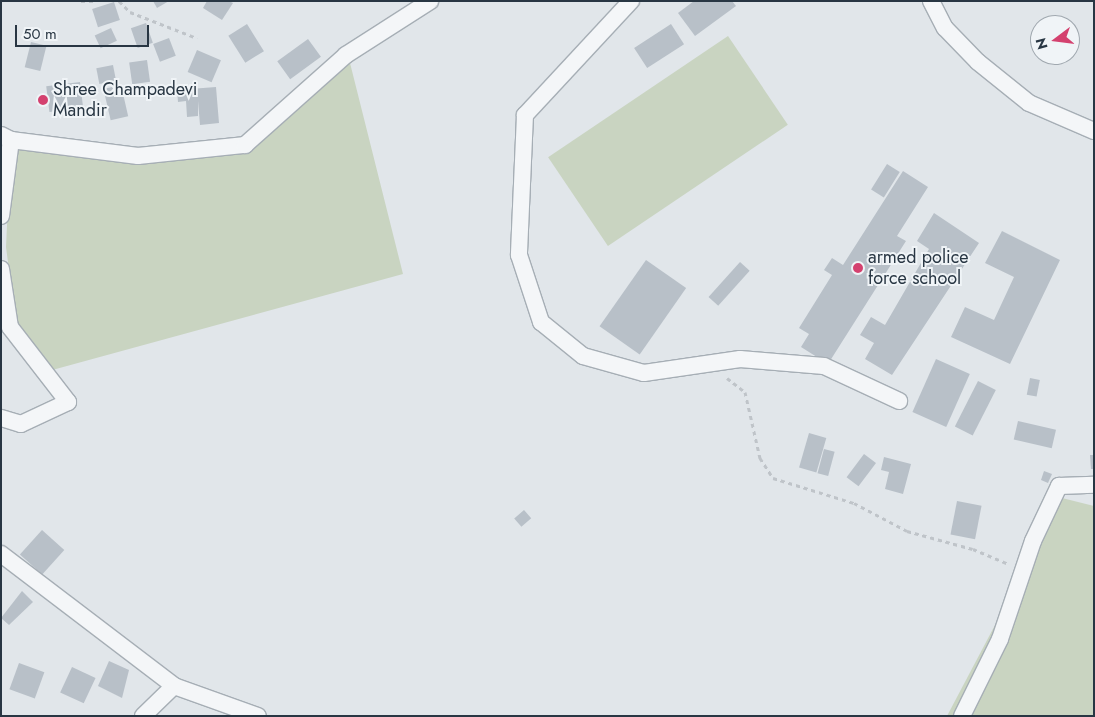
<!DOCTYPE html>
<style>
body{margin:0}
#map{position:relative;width:1095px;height:717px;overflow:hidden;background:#e1e6ea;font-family:Jost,sans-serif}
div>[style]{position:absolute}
.green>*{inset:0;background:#c9d4c1;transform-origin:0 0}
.building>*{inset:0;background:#b8c0c8;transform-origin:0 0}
.path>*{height:3px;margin-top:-1.5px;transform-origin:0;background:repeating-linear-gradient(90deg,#bfc4c9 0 4px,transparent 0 8px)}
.roads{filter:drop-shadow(1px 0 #a6aeb5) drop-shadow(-1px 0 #a6aeb5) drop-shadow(0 1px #a6aeb5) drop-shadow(0 -1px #a6aeb5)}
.minor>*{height:16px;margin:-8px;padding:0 8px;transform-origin:8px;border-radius:8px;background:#f4f6f8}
.dots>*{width:14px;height:14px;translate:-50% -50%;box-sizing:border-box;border:2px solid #f0f4f7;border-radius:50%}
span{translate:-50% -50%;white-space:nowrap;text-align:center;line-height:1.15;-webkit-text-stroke:4px #f0f4f7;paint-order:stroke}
.poi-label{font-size:18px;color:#283643}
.left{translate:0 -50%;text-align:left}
.frame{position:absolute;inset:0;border:2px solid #283643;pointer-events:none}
.north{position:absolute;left:1030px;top:15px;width:50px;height:50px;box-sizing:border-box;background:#f0f4f7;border:1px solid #a0a8af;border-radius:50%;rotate:255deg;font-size:14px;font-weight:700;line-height:20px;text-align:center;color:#283643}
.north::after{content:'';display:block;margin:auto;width:18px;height:22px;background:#d4416f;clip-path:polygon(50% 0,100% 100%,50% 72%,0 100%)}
.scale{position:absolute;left:15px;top:25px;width:134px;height:22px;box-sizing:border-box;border:2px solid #283643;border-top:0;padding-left:6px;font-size:15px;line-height:18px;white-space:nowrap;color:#283643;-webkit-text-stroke:4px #f0f4f7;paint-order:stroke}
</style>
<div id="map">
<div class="green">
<div style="left:728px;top:36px;width:107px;height:217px;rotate:56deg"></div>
<div style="clip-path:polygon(349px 59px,403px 274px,45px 372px,16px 323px,6px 247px,11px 140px,138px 156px,243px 152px)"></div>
<div style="clip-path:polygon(1062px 498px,1094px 506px,1094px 716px,947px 716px)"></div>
</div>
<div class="building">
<div style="clip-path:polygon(153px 1px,169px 1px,157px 8px)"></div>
<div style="clip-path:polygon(207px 1px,229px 1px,233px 3px,222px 20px,203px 8px)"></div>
<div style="clip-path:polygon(694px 1px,732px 1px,736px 6px,695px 36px,678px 13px)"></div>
<div style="left:114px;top:2px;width:19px;height:23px;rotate:72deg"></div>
<div style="left:146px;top:23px;width:21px;height:16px;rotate:71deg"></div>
<div style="left:247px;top:24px;width:32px;height:22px;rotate:58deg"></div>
<div style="left:671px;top:24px;width:24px;height:44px;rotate:57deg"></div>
<div style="left:111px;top:28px;width:14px;height:18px;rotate:65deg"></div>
<div style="left:169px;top:38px;width:19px;height:17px;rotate:69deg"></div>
<div style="left:308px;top:39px;width:22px;height:38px;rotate:54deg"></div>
<div style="left:31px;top:42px;width:16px;height:26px;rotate:14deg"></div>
<div style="left:197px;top:50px;width:26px;height:24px;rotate:23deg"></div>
<div style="left:147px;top:60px;width:22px;height:18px;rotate:82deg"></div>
<div style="left:113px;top:65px;width:16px;height:17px;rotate:79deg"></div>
<div style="left:80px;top:82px;width:26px;height:34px;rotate:83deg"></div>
<div style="left:121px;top:85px;width:32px;height:18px;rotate:77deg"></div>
<div style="clip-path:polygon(216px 87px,219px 123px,200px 125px,198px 101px,198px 116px,187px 117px,186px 101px,178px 102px,177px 90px)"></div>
<div style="left:887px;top:164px;width:15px;height:30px;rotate:32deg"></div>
<div style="clip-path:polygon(903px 171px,928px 187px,897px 236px,906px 241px,828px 364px,801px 347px,809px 334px,799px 328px,832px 275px,824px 270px,832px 258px,843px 265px)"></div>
<div style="clip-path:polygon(934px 213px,979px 243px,892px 375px,865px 359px,874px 343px,860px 335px,871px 317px,885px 325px,929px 249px,917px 241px)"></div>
<div style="clip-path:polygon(1002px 231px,1060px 260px,1010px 364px,951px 337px,965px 307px,994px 320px,1014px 277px,985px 263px)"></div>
<div style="left:646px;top:260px;width:49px;height:81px;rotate:35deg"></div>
<div style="left:740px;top:262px;width:13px;height:47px;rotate:42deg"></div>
<div style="left:936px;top:359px;width:37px;height:58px;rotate:24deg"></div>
<div style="left:1030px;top:378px;width:10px;height:17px;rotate:11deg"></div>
<div style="left:978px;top:381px;width:20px;height:51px;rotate:27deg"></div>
<div style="left:1018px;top:421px;width:39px;height:19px;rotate:13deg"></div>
<div style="left:809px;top:433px;width:18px;height:36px;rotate:16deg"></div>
<div style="left:824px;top:449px;width:11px;height:25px;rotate:15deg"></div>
<div style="left:864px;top:454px;width:15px;height:29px;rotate:37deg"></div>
<div style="clip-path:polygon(1090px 455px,1094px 455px,1094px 469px,1091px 469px)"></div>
<div style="clip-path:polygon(884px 457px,911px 464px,903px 494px,885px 489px,889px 472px,881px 470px)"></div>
<div style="clip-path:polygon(1044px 471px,1052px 474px,1048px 483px,1041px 480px)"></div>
<div style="left:957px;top:501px;width:25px;height:34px;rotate:11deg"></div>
<div style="left:524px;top:510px;width:11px;height:13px;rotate:49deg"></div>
<div style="left:42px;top:530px;width:30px;height:33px;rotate:42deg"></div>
<div style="clip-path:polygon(22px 591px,33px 602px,9px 625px,1px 618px)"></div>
<div style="clip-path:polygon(109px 661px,129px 670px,122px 698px,98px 686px)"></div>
<div style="left:19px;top:663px;width:27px;height:28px;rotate:20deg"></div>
<div style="left:72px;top:667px;width:26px;height:28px;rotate:25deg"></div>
</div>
<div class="path">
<div style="left:81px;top:1px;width:12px"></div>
<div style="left:119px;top:1px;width:16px;rotate:45deg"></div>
<div style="left:130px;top:12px;width:72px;rotate:21.2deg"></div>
<div style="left:727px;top:378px;width:23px;rotate:38deg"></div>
<div style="left:745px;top:392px;width:68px;rotate:77.2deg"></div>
<div style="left:760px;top:458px;width:24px;rotate:57deg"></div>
<div style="left:773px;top:478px;width:85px;rotate:17.2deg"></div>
<div style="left:854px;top:503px;width:60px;rotate:27.8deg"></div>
<div style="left:907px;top:531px;width:68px;rotate:15.3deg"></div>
<div style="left:973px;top:549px;width:39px;rotate:23deg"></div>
</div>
<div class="roads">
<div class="minor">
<div style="left:631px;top:1px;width:156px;rotate:132.9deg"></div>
<div style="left:525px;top:115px;width:140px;rotate:92.5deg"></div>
<div style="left:519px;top:255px;width:71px;rotate:71.8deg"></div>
<div style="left:541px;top:322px;width:54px;rotate:39deg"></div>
<div style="left:583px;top:356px;width:63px;rotate:15.6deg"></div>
<div style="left:644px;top:373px;width:97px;rotate:-8.3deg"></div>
<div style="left:740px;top:359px;width:84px;rotate:4.8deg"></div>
<div style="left:824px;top:366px;width:83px;rotate:25deg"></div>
<div style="left:931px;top:1px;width:30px;rotate:63deg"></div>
<div style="left:945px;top:28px;width:47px;rotate:45.9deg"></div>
<div style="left:978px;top:62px;width:65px;rotate:38.8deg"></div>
<div style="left:1029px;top:103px;width:71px;rotate:23.3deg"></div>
<div style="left:1px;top:135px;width:11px;rotate:27deg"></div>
<div style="left:11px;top:140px;width:128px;rotate:7.2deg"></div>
<div style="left:138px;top:156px;width:108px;rotate:-5.9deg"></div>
<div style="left:245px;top:145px;width:135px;rotate:-41.7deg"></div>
<div style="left:346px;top:55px;width:100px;rotate:-32.7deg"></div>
<div style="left:1px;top:216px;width:77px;rotate:-82.5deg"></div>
<div style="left:1px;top:269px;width:59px;rotate:81.2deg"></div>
<div style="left:10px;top:327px;width:95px;rotate:52.3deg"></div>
<div style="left:68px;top:402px;width:52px;rotate:154.9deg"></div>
<div style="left:21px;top:424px;width:21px;rotate:-163deg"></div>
<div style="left:1px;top:554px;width:218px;rotate:37.3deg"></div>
<div style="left:174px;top:686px;width:89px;rotate:19.7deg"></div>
<div style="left:143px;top:716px;width:43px;rotate:-44.1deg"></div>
<div style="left:962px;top:716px;width:86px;rotate:-63.7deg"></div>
<div style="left:1000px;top:639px;width:103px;rotate:-71.4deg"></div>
<div style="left:1033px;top:541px;width:61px;rotate:-64.7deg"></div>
<div style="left:1059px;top:486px;width:35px;rotate:-2deg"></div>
</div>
</div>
<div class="dots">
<div style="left:43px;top:100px;background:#d4416f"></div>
<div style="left:858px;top:268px;background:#d4416f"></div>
</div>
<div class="poi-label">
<span class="left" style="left:53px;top:100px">Shree Champadevi<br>Mandir</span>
<span class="left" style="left:868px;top:268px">armed police<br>force school</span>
</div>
<div class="frame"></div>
<div class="north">N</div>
<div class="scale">50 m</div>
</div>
